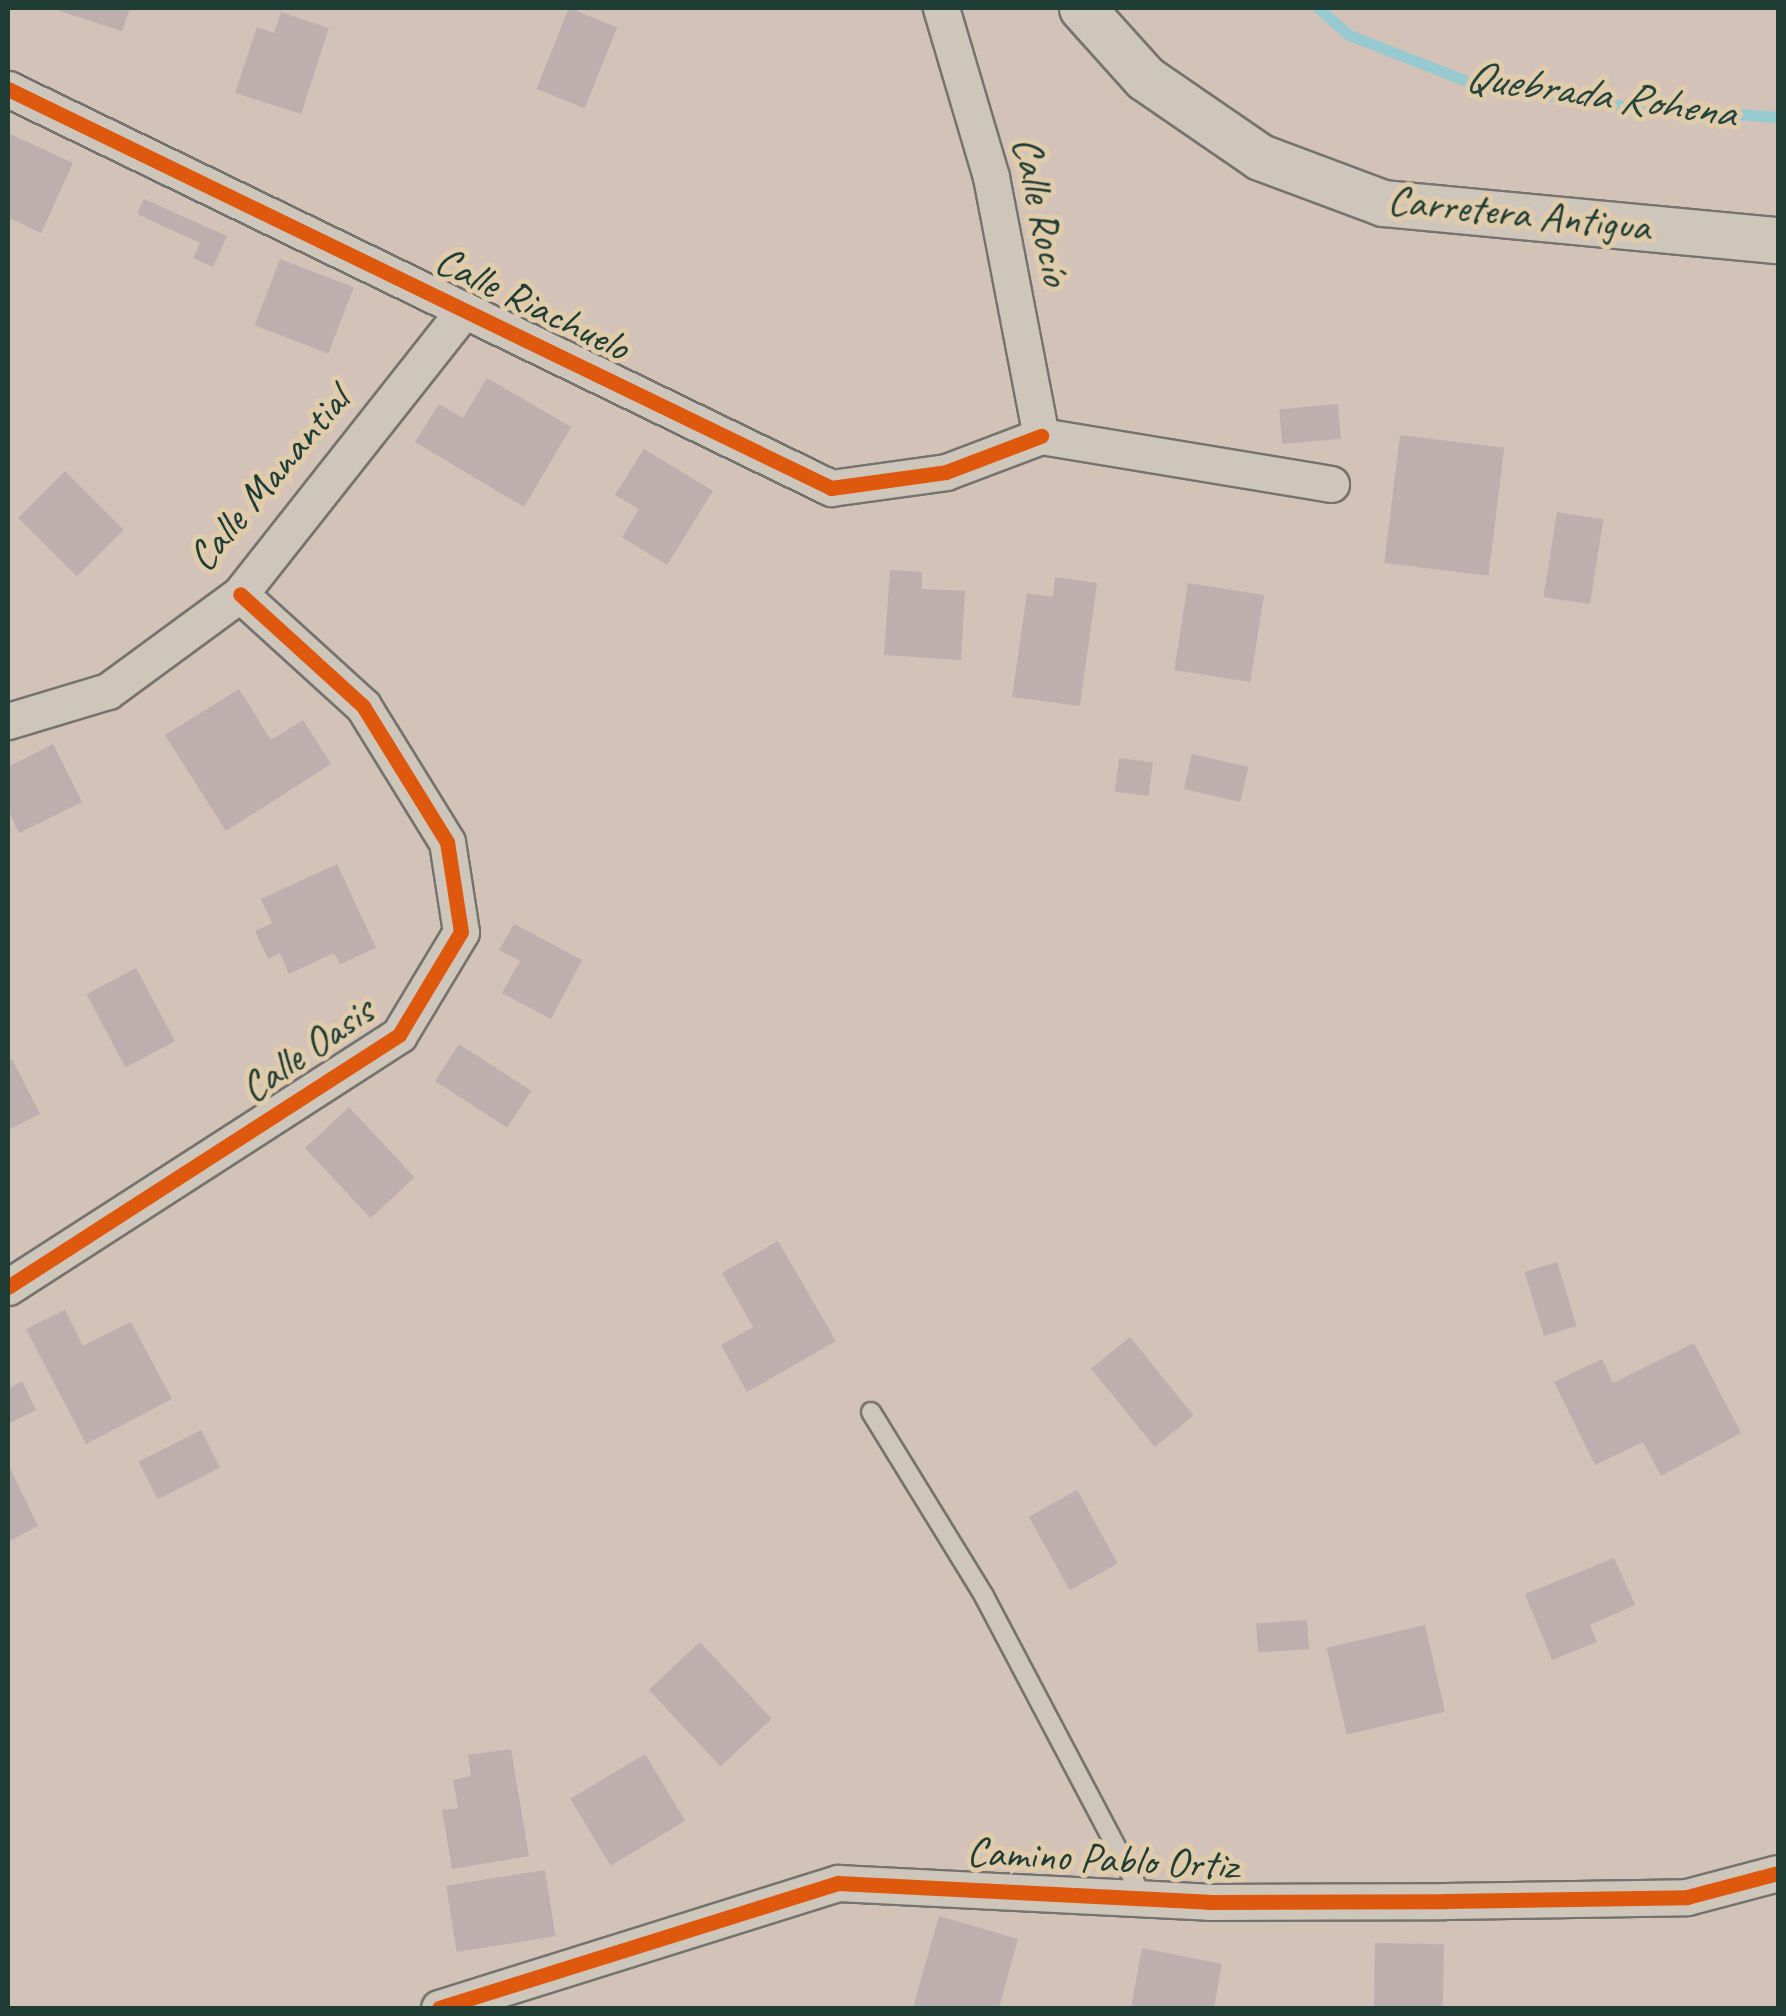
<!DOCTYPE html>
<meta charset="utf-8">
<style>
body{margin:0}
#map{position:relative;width:1786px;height:2016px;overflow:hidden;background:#d2c2b8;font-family:Caveat,sans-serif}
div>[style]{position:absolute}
.stream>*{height:11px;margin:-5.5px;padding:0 5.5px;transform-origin:5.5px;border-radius:5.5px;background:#97c9d1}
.building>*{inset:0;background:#bcafae;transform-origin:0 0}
.roads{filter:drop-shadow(2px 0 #75736d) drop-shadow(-2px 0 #75736d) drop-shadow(0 2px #75736d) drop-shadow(0 -2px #75736d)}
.service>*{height:18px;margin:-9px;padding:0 9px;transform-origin:9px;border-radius:9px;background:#cfc6bb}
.minor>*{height:35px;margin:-17.5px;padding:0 17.5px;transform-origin:17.5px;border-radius:17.5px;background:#cfc6bb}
.tertiary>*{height:45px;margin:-22.5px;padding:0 22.5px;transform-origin:22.5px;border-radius:22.5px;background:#cfc6bb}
.cycleway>*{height:15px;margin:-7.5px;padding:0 7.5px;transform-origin:7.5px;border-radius:7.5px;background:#de580e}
span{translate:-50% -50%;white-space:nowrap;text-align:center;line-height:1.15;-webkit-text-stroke:10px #e0cbaa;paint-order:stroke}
.street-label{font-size:42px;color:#1f3d34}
.water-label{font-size:45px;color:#24443c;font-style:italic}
.frame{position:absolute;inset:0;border:10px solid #1f3d34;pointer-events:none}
</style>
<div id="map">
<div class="stream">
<div style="left:1318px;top:8px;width:41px;rotate:41.1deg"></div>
<div style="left:1349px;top:35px;width:137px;rotate:21.3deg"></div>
<div style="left:1477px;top:85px;width:149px;rotate:8.1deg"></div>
<div style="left:1625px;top:106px;width:153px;rotate:4.1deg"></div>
</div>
<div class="building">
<div style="clip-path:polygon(50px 8px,130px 8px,122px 31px)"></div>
<div style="left:569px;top:8px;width:52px;height:87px;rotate:22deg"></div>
<div style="clip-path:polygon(281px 12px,329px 28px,301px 114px,235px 93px,257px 27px,274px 33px)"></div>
<div style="clip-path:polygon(8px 133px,73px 163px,41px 233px,8px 217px)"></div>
<div style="clip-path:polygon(144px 199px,227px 236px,213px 267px,193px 258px,200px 243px,137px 214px)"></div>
<div style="left:280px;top:259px;width:79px;height:71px;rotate:21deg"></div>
<div style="clip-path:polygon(487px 378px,571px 427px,524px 507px,415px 442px,439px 404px,463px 418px)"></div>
<div style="left:1338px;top:404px;width:35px;height:59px;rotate:85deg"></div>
<div style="left:1400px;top:435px;width:105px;height:129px;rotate:7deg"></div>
<div style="clip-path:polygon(644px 449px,713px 491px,667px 565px,622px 537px,639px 509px,615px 495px)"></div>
<div style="left:65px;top:471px;width:83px;height:66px;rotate:45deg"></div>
<div style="left:1557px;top:512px;width:47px;height:86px;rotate:9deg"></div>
<div style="clip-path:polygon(890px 570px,922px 572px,922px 589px,965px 591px,961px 660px,884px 655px)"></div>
<div style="clip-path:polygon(1055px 577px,1097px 583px,1080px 706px,1012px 697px,1027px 593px,1053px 597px)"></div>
<div style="left:1188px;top:583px;width:77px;height:88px;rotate:9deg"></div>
<div style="clip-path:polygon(239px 689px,271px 740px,303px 720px,331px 764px,226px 831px,165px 735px)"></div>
<div style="clip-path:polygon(53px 744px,82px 802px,19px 833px,8px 810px,8px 767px)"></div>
<div style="left:1192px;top:754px;width:58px;height:36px;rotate:13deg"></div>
<div style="left:1119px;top:758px;width:34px;height:34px;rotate:7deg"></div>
<div style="clip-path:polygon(337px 864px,376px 948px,340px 964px,334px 953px,289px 974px,280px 953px,268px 959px,255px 931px,272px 923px,261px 899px)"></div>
<div style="clip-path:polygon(514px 924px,582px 960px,551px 1019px,502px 993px,520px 961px,499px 950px)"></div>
<div style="left:136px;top:968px;width:83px;height:56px;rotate:62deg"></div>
<div style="left:459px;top:1044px;width:86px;height:44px;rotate:33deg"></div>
<div style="clip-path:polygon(12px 1059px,40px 1114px,8px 1130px,8px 1061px)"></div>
<div style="left:349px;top:1107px;width:96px;height:60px;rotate:47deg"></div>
<div style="clip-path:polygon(778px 1241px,836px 1341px,747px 1392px,721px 1345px,753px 1327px,722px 1273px)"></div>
<div style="left:1557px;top:1262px;width:67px;height:34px;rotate:73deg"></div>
<div style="clip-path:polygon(65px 1310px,83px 1346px,131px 1322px,172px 1399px,86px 1444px,26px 1329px)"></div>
<div style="left:1130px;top:1337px;width:101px;height:50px;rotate:51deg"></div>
<div style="clip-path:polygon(1694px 1343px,1741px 1433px,1661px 1476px,1643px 1442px,1595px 1465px,1554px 1382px,1602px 1359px,1613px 1383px)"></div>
<div style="clip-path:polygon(22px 1381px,36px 1410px,8px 1424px,8px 1389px)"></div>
<div style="left:201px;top:1430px;width:42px;height:70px;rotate:63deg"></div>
<div style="clip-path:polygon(8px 1464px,38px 1526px,8px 1542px)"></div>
<div style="left:1077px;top:1490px;width:84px;height:55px;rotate:61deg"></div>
<div style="clip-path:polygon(1614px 1558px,1635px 1605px,1590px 1625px,1597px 1642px,1552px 1660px,1525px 1594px)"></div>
<div style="left:1307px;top:1620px;width:29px;height:51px;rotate:86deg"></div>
<div style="left:1425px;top:1625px;width:89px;height:101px;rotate:77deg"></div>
<div style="left:700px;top:1642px;width:105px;height:70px;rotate:47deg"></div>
<div style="clip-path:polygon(511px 1749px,529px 1856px,452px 1869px,442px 1810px,458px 1808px,453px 1780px,471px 1776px,468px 1755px)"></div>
<div style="left:645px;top:1754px;width:78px;height:87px;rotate:59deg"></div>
<div style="left:545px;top:1870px;width:67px;height:100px;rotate:81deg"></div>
<div style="clip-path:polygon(939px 1916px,1018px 1939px,999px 2008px,913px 2008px)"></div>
<div style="left:1375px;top:1943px;width:69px;height:65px;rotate:1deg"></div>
<div style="clip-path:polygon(1142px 1948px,1222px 1964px,1214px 2008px,1131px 2008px)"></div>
</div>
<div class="roads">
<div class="service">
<div style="left:871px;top:1412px;width:216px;rotate:58.4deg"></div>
<div style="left:984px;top:1596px;width:341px;rotate:62.2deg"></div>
</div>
<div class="minor">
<div style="left:941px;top:8px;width:176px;rotate:73.5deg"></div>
<div style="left:991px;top:177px;width:264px;rotate:79.1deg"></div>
<div style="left:8px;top:89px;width:915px;rotate:25.86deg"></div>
<div style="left:831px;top:488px;width:116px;rotate:-7.9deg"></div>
<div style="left:946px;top:472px;width:102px;rotate:-20.8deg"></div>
<div style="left:1041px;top:436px;width:294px;rotate:9.4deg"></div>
<div style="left:8px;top:721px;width:104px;rotate:-16.7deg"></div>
<div style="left:108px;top:691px;width:164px;rotate:-36.3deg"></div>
<div style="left:240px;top:594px;width:362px;rotate:-51.7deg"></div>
<div style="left:8px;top:1287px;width:465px;rotate:-32.8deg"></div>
<div style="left:399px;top:1035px;width:120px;rotate:-59deg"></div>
<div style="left:461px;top:932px;width:91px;rotate:-98.8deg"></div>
<div style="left:447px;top:842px;width:160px;rotate:-121.7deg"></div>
<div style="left:363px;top:706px;width:166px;rotate:-137.7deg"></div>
<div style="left:439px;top:2008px;width:418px;rotate:-17.4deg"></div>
<div style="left:838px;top:1883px;width:371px;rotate:2.9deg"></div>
<div style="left:1209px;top:1902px;width:236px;rotate:-0.2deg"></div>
<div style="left:1445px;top:1901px;width:242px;rotate:-0.9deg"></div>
<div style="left:1687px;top:1897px;width:94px;rotate:-14.8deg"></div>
</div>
<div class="tertiary">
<div style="left:1082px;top:8px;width:94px;rotate:48deg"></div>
<div style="left:1145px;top:78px;width:140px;rotate:34.5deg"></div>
<div style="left:1260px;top:157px;width:131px;rotate:20.5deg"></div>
<div style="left:1383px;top:203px;width:397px;rotate:5.4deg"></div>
</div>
</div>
<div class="cycleway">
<div style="left:8px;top:89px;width:915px;rotate:25.86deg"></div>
<div style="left:831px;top:488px;width:116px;rotate:-7.9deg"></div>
<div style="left:946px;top:472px;width:102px;rotate:-20.8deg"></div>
<div style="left:8px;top:1287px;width:465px;rotate:-32.8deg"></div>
<div style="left:399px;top:1035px;width:120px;rotate:-59deg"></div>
<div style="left:461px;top:932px;width:91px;rotate:-98.8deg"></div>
<div style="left:447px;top:842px;width:160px;rotate:-121.7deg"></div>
<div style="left:363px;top:706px;width:166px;rotate:-137.7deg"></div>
<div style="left:439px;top:2008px;width:418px;rotate:-17.4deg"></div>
<div style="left:838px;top:1883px;width:371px;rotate:2.9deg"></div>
<div style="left:1209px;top:1902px;width:236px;rotate:-0.2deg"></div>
<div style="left:1445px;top:1901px;width:242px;rotate:-0.9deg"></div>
<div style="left:1687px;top:1897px;width:94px;rotate:-14.8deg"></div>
</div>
<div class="street-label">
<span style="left:1041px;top:211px;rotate:78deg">Calle Rocío</span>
<span style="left:1519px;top:214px;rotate:6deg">Carretera Antigua</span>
<span style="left:532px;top:304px;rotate:26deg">Calle Riachuelo</span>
<span style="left:269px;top:479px;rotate:-50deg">Calle Manantial</span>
<span style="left:307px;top:1050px;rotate:-35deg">Calle Oasis</span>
<span style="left:1102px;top:1859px;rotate:3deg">Camino Pablo Ortiz</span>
</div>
<div class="water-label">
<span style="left:1600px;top:94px;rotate:8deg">Quebrada Rohena</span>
</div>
<div class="frame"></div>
</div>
